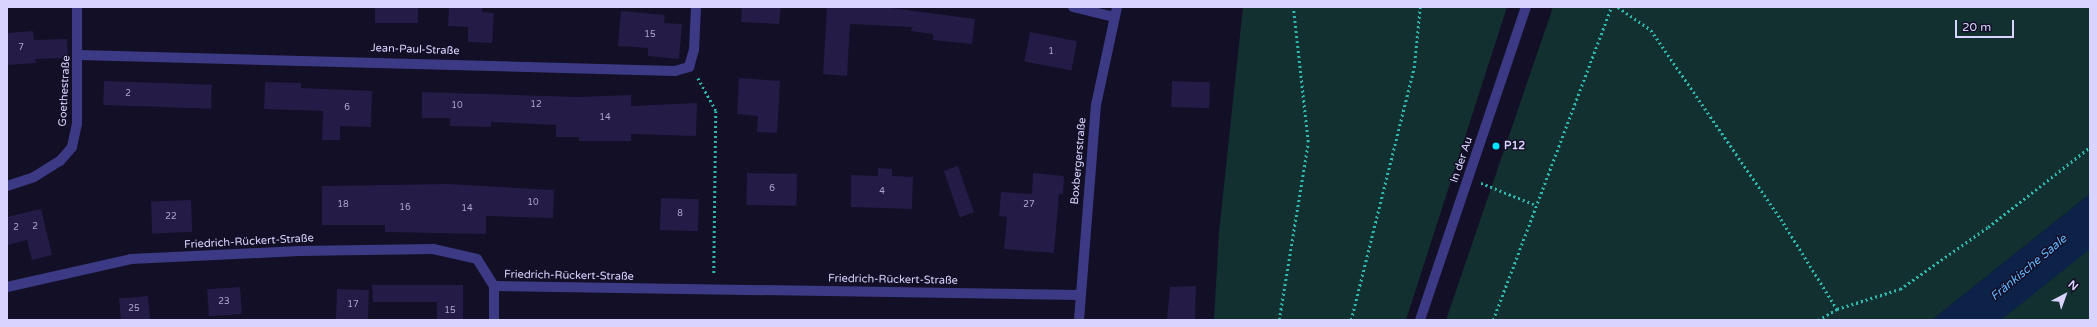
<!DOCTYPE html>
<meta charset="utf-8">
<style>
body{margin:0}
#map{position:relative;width:2097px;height:327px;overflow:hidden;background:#130f26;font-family:"Varela Round",sans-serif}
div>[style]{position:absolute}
.green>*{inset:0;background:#12302f}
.water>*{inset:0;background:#0c2248}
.building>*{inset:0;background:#241b47;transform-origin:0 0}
.path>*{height:2.5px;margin-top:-1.25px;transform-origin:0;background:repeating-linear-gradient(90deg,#2fb8b0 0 2px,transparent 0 5px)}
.minor>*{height:10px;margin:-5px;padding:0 5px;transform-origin:5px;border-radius:5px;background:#3d3a85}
.dots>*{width:11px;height:11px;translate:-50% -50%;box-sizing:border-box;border:2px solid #130f26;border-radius:50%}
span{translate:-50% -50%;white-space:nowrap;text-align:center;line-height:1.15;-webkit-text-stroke:3px #130f26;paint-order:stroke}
.number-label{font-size:9px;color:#aca6d1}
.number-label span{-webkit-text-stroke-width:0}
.street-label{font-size:11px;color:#d9d4ff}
.poi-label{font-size:11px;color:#d9d4ff;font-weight:700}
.left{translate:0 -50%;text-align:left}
.water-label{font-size:12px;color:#62b6ff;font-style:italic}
.frame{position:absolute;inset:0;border:8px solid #d9d4ff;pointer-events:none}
.north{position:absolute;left:2045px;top:275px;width:40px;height:40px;-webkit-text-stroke:3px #130f26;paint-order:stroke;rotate:41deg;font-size:11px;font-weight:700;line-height:16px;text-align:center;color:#d9d4ff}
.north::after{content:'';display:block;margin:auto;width:14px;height:18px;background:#d9d4ff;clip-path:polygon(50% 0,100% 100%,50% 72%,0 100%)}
.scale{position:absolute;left:1955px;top:20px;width:59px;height:18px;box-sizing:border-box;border:2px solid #d9d4ff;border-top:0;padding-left:5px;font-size:12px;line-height:14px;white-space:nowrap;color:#d9d4ff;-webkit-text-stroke:3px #130f26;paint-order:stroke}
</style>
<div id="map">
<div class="green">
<div style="clip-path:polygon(1243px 7px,1507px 7px,1406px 320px,1214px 320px,1219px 232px)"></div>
<div style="clip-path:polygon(1553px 7px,2090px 7px,2090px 194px,1932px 320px,1446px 320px)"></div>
<div style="clip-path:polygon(2090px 238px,2090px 320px,1993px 320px)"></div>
</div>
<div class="water">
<div style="clip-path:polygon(2090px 194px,2090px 249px,2001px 320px,1932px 320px)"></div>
</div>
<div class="building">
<div style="left:375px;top:7px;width:43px;height:16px"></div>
<div style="clip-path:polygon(449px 7px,483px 7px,482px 12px,494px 13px,492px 43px,468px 42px,468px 27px,448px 26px)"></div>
<div style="clip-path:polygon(742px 7px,781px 7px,779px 24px,741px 22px)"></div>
<div style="clip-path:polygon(827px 7px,884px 7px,975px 19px,972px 44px,933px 40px,933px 34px,911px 31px,912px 27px,850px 24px,847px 76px,823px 74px)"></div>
<div style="clip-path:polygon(621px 11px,665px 15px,664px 23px,682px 24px,679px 59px,648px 56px,648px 48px,618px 46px)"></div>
<div style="clip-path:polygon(33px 31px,34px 40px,67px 39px,68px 58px,35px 59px,36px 63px,7px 65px,7px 33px)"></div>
<div style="left:1030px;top:32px;width:48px;height:30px;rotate:11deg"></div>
<div style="clip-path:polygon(739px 78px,780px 81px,777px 133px,757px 132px,758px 116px,737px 114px)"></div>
<div style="left:104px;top:81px;width:108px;height:24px;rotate:2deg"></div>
<div style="left:1172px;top:81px;width:38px;height:26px;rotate:2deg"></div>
<div style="clip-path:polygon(265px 82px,301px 83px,301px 88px,372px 91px,371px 127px,340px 126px,340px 140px,322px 140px,323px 111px,264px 109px)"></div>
<div style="clip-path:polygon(422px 92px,578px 97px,631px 95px,631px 106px,697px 103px,696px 136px,631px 134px,631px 141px,579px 141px,579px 137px,556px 137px,556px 125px,491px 122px,491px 127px,450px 126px,450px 118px,422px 118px)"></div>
<div style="left:958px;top:166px;width:49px;height:15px;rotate:71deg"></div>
<div style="clip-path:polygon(878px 168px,892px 169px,892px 176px,913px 177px,912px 209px,851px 207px,851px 175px,878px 176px)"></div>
<div style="left:747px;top:173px;width:50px;height:32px;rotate:1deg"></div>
<div style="clip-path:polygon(1033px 173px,1064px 176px,1063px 194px,1059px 194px,1054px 253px,1004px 249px,1007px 217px,999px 216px,1001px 192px,1032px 194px)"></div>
<div style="clip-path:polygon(448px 184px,554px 190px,553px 218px,486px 216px,486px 234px,385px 232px,385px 225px,322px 225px,322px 186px)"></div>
<div style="left:661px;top:198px;width:38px;height:32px;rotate:2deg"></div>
<div style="left:191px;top:200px;width:32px;height:40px;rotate:88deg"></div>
<div style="clip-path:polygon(41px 209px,52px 255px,32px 260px,27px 240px,7px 245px,7px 217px)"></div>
<div style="clip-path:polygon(372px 285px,463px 285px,463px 320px,437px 320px,437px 302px,373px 302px)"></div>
<div style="clip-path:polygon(1196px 286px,1195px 320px,1167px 320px,1170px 287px)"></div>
<div style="left:240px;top:287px;width:27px;height:33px;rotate:86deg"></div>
<div style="left:337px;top:289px;width:32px;height:31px;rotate:2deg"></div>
<div style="left:148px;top:296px;width:24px;height:29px;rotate:85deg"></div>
</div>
<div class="path">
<div style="left:1618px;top:7px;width:40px;rotate:34.9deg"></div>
<div style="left:1651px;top:30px;width:229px;rotate:55.5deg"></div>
<div style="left:1781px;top:219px;width:106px;rotate:58.1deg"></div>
<div style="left:698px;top:78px;width:38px;rotate:61deg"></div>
<div style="left:716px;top:111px;width:163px;rotate:90.7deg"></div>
<div style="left:1481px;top:183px;width:59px;rotate:21.8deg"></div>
<div style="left:1279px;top:320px;width:180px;rotate:-80.7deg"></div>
<div style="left:1308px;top:142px;width:136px;rotate:-96.3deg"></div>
<div style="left:1351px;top:320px;width:260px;rotate:-76deg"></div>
<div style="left:1414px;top:68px;width:61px;rotate:-84.4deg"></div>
<div style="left:1493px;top:320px;width:335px;rotate:-69.3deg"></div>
<div style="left:1818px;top:320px;width:22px;rotate:-30deg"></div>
<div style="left:1837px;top:309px;width:66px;rotate:-17.6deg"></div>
<div style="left:1900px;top:289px;width:108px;rotate:-35.2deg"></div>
<div style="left:1988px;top:227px;width:130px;rotate:-38.1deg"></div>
</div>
<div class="minor">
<div style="left:1073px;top:7px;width:42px;rotate:13.7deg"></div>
<div style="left:79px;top:55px;width:596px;rotate:1.54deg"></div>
<div style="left:675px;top:71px;width:15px;rotate:-16deg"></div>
<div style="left:689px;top:67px;width:18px;rotate:-74deg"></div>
<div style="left:694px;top:50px;width:43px;rotate:-87.3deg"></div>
<div style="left:7px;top:186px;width:28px;rotate:-18deg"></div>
<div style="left:34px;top:177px;width:31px;rotate:-32deg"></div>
<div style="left:60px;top:161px;width:18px;rotate:-49deg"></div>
<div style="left:72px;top:147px;width:24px;rotate:-78deg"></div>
<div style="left:77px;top:124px;width:117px;rotate:-90deg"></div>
<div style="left:7px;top:287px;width:127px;rotate:-12.7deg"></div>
<div style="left:131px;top:259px;width:168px;rotate:-2.7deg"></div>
<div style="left:299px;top:251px;width:134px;rotate:-0.9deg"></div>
<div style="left:433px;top:249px;width:45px;rotate:12.8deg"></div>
<div style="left:477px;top:259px;width:32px;rotate:58deg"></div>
<div style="left:494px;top:286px;width:585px;rotate:0.88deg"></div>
<div style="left:494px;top:320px;width:34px;rotate:-90deg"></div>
<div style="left:1079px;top:320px;width:216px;rotate:-85.5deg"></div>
<div style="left:1096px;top:105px;width:100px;rotate:-77.9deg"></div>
<div style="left:1420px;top:320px;width:330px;rotate:-71.3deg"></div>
</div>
<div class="dots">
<div style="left:1496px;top:146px;background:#00e5ff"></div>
</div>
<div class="number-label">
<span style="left:650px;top:35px">15</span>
<span style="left:21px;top:48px">7</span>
<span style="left:1051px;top:52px">1</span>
<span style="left:128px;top:94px">2</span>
<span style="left:536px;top:105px">12</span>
<span style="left:457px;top:106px">10</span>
<span style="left:347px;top:108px">6</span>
<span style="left:605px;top:118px">14</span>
<span style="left:772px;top:189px">6</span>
<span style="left:882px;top:192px">4</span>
<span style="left:533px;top:203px">10</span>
<span style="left:343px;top:205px">18</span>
<span style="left:1029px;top:205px">27</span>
<span style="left:405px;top:208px">16</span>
<span style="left:467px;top:209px">14</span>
<span style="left:680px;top:214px">8</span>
<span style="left:171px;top:217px">22</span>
<span style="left:35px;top:227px">2</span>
<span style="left:16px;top:228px">2</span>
<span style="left:224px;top:302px">23</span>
<span style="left:353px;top:305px">17</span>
<span style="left:134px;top:309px">25</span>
<span style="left:450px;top:311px">15</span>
</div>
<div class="street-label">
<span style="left:415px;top:50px;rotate:2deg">Jean-Paul-Straße</span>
<span style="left:65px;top:91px;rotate:-87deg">Goethestraße</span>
<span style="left:1462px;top:160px;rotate:-71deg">In der Au</span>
<span style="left:1079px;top:161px;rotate:-85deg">Boxbergerstraße</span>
<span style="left:249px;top:242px;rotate:-3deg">Friedrich-Rückert-Straße</span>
<span style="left:569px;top:276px;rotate:1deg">Friedrich-Rückert-Straße</span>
<span style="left:893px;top:280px;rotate:1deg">Friedrich-Rückert-Straße</span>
</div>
<div class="poi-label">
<span class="left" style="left:1504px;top:146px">P12</span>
</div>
<div class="water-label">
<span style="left:2029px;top:268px;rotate:-40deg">Fränkische Saale</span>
</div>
<div class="frame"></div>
<div class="north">N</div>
<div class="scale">20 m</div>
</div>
